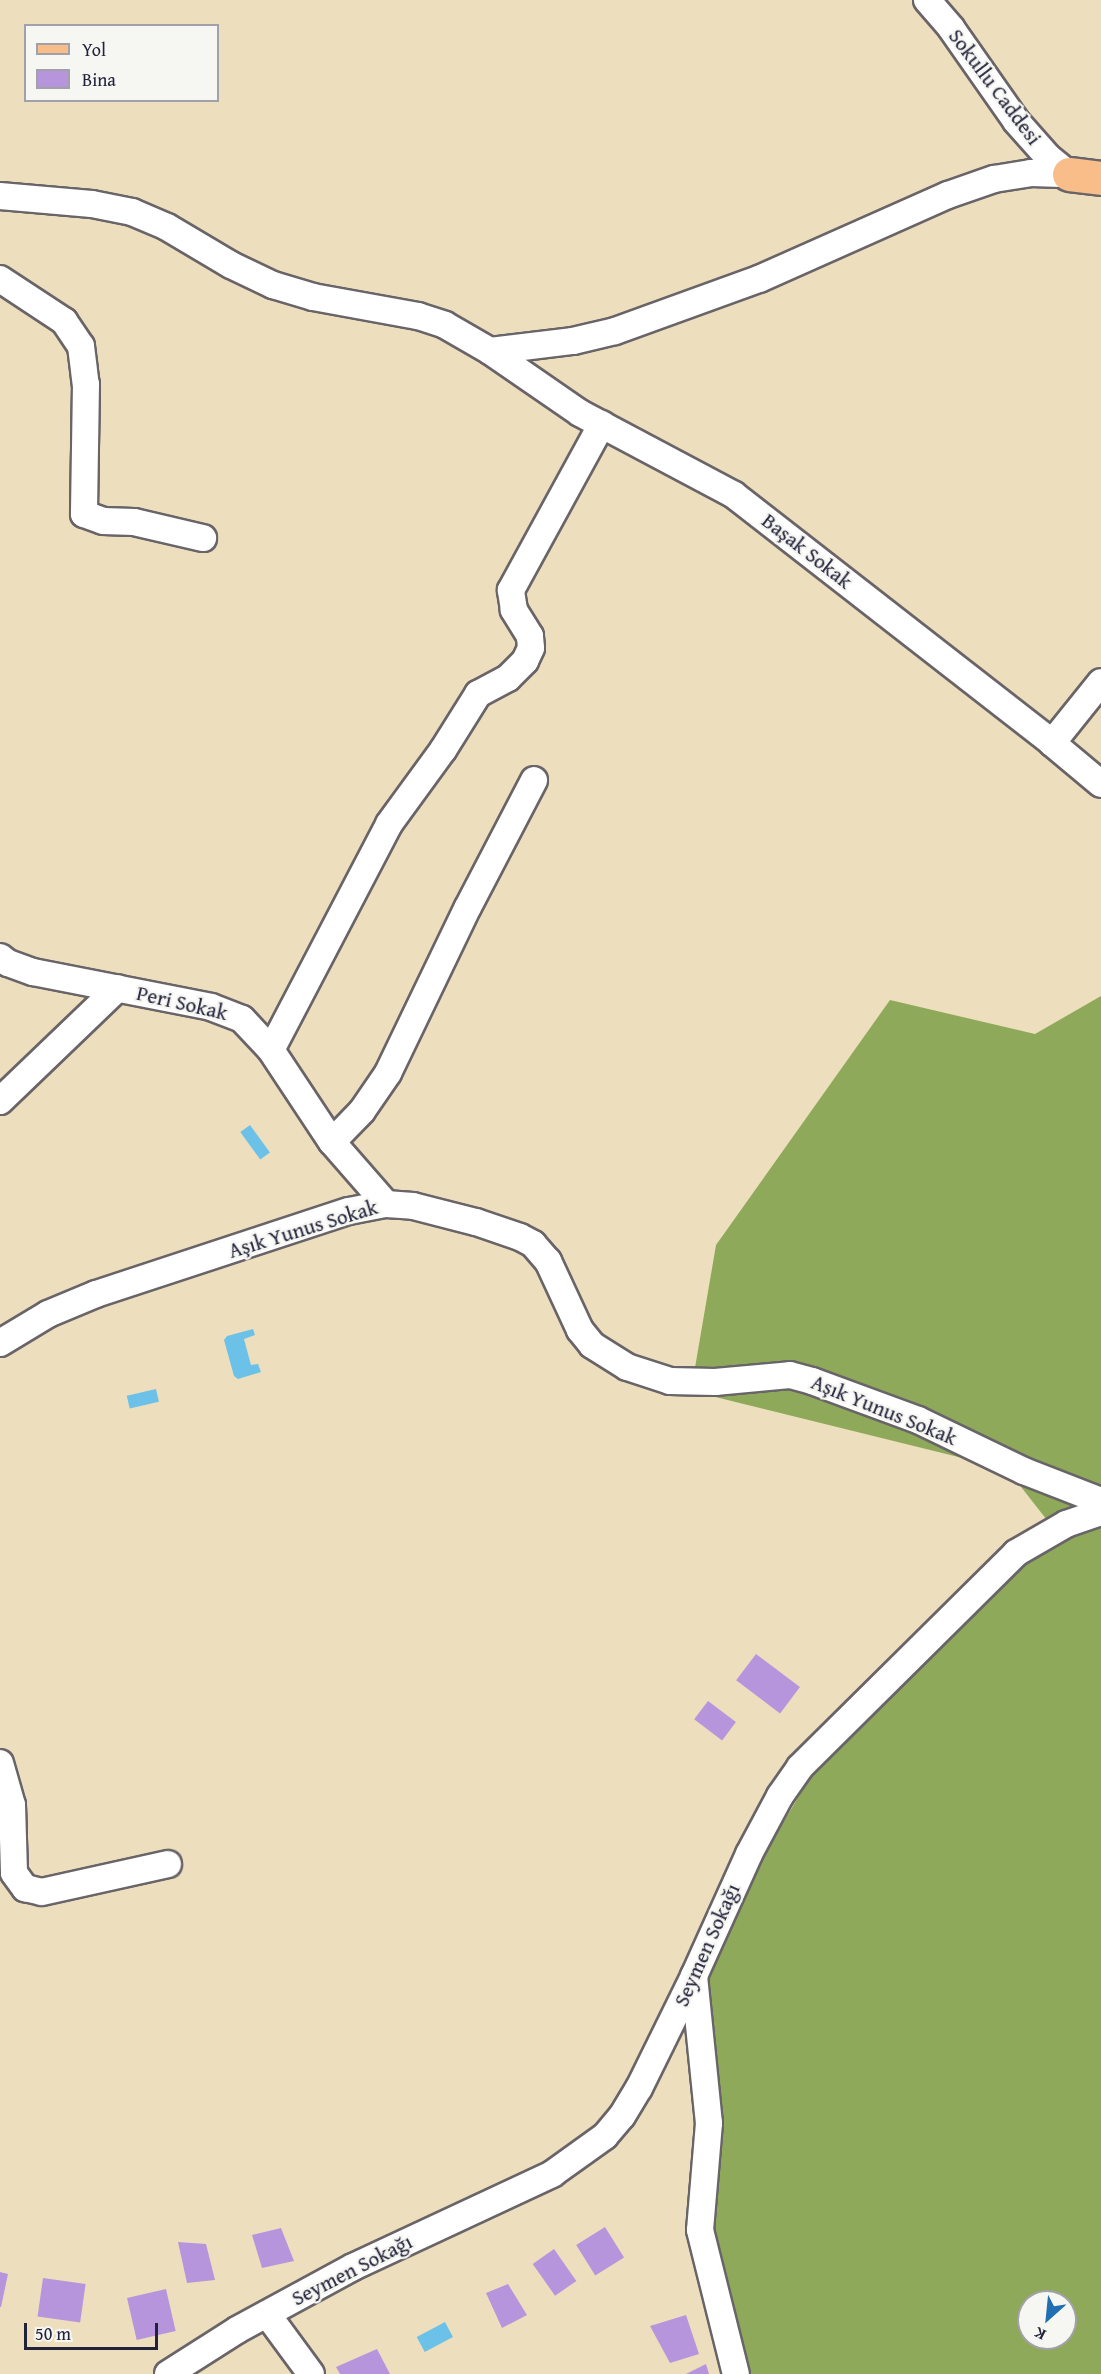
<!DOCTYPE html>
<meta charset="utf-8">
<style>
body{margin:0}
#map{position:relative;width:1101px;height:2374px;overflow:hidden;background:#eddfbd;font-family:"Gentium Book Plus",serif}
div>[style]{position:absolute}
.forest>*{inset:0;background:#8fa95a}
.water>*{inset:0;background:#6cc1e9;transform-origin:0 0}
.building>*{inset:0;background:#b795dd;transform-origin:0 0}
.roads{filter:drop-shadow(2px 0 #696468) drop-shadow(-2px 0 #696468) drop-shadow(0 2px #696468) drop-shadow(0 -2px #696468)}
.minor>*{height:26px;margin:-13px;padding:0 13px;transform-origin:13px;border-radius:13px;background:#fff}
.major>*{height:33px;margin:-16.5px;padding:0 16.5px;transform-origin:16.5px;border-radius:16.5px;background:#f8bd89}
span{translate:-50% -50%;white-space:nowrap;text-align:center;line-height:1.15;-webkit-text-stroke:4.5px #f6f6f2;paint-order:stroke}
.street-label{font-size:21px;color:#22223b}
.legend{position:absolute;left:24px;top:24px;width:195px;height:78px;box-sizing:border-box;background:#f6f6f2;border:2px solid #a1a1a9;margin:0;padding:8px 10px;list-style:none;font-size:18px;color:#22223b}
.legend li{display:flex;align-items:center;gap:12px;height:30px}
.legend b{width:30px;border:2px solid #a1a1a9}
.north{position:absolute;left:1017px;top:2290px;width:60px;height:60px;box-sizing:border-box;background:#f6f6f2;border:2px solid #a1a1a9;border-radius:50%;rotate:207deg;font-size:16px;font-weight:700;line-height:24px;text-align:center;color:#22223b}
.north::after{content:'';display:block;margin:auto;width:21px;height:27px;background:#1f6fb2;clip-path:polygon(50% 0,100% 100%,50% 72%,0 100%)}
.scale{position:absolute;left:24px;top:2323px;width:134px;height:27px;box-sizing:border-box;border:3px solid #22223b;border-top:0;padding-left:8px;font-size:18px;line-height:21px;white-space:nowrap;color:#22223b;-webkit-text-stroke:4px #f6f6f2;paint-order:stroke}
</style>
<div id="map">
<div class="forest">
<div style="clip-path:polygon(evenodd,1101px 996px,1101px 2374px,723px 2374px,684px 1988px,814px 1771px,1054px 1529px,1007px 1469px,691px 1391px,716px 1245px,890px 1000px,1035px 1034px,1101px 996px,1029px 2302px,1065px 2302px,1065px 2338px,1029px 2338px,1029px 2302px)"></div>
</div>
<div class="water">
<div style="left:250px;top:1125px;width:34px;height:12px;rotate:54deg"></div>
<div style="clip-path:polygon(253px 1329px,255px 1335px,244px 1339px,251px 1365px,258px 1364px,261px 1372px,238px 1379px,234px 1376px,224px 1340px,227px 1336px)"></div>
<div style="left:156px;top:1389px;width:13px;height:30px;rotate:77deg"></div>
<div style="left:445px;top:2322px;width:17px;height:32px;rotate:62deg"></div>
</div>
<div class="building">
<div style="left:756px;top:1654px;width:55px;height:33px;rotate:37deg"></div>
<div style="left:708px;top:1701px;width:35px;height:23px;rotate:37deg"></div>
<div style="left:605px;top:2227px;width:36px;height:34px;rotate:58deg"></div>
<div style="clip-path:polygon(281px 2228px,294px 2261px,262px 2268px,252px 2235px)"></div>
<div style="clip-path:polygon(178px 2242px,206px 2244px,215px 2280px,187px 2283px)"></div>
<div style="left:554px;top:2249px;width:39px;height:26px;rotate:55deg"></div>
<div style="clip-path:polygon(0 2272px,8px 2274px,1px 2307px,0 2307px)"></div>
<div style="left:43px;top:2278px;width:43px;height:39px;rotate:8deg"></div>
<div style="clip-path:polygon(508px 2284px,527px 2315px,502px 2328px,486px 2293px)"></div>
<div style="left:166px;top:2289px;width:43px;height:40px;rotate:77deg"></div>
<div style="clip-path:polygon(686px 2315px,699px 2354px,670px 2363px,650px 2326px)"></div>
<div style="clip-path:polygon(377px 2349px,390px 2374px,340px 2374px,336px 2367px)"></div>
<div style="clip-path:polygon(706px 2364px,709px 2374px,686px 2374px)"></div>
</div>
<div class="roads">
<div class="minor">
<div style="left:927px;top:0;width:37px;rotate:49deg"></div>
<div style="left:951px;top:28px;width:113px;rotate:55deg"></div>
<div style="left:1016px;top:121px;width:48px;rotate:48.4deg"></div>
<div style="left:1048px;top:157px;width:27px;rotate:39deg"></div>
<div style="left:0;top:196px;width:92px;rotate:5deg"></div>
<div style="left:92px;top:204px;width:41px;rotate:11.3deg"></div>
<div style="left:132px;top:212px;width:38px;rotate:23deg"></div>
<div style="left:167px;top:227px;width:74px;rotate:30.7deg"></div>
<div style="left:231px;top:265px;width:47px;rotate:25.5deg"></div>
<div style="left:273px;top:285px;width:42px;rotate:16.7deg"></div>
<div style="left:313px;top:297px;width:107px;rotate:10.3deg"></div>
<div style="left:418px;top:316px;width:28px;rotate:18deg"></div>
<div style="left:445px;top:325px;width:52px;rotate:30deg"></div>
<div style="left:490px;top:351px;width:109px;rotate:34.6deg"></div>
<div style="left:580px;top:413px;width:174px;rotate:28deg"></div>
<div style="left:734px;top:495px;width:403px;rotate:37.9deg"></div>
<div style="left:1052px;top:743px;width:64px;rotate:39.9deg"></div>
<div style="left:0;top:279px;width:77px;rotate:33.3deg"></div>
<div style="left:64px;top:321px;width:30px;rotate:56deg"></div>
<div style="left:81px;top:346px;width:38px;rotate:83deg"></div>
<div style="left:86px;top:384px;width:130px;rotate:90.9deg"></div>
<div style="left:84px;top:514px;width:20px;rotate:20deg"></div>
<div style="left:103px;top:521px;width:31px;rotate:2deg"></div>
<div style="left:134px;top:522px;width:71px;rotate:13.1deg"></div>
<div style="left:490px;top:351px;width:84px;rotate:-6.9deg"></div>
<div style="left:573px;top:341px;width:43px;rotate:-13.4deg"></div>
<div style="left:615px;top:331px;width:153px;rotate:-19.9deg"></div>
<div style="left:759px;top:279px;width:207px;rotate:-24deg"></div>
<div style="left:948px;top:195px;width:49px;rotate:-19.2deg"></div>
<div style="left:994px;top:179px;width:37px;rotate:-9deg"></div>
<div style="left:1031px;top:173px;width:38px;rotate:2deg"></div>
<div style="left:1052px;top:743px;width:78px;rotate:-51.2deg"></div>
<div style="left:0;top:957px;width:10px;rotate:37deg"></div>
<div style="left:8px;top:963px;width:27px;rotate:20deg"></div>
<div style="left:33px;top:972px;width:181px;rotate:11.1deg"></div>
<div style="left:211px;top:1007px;width:33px;rotate:21deg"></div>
<div style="left:242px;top:1019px;width:42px;rotate:46.9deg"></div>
<div style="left:271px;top:1050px;width:110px;rotate:56.5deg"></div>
<div style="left:332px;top:1142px;width:82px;rotate:48.9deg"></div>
<div style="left:271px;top:1050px;width:255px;rotate:-62.4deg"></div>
<div style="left:389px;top:824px;width:92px;rotate:-53.9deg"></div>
<div style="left:443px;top:750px;width:66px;rotate:-58deg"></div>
<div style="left:478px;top:694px;width:34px;rotate:-28deg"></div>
<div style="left:508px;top:678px;width:24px;rotate:-45deg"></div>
<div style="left:525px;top:661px;width:14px;rotate:-65deg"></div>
<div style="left:531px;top:648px;width:12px;rotate:-95deg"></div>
<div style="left:530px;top:636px;width:31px;rotate:-122deg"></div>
<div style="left:514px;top:610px;width:20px;rotate:-99deg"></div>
<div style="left:511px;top:590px;width:189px;rotate:-61.3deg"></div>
<div style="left:0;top:1101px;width:163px;rotate:-43.8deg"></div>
<div style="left:332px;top:1142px;width:43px;rotate:-45.9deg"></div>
<div style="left:362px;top:1111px;width:46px;rotate:-55.6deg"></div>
<div style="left:388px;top:1073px;width:184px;rotate:-64.3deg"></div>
<div style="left:468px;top:907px;width:143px;rotate:-62.5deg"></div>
<div style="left:0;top:1343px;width:56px;rotate:-31.1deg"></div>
<div style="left:48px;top:1314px;width:52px;rotate:-22.6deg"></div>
<div style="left:96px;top:1294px;width:266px;rotate:-18.2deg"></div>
<div style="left:349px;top:1211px;width:38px;rotate:-11deg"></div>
<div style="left:386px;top:1204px;width:27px;rotate:4deg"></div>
<div style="left:413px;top:1206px;width:65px;rotate:14.3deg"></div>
<div style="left:476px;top:1222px;width:46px;rotate:18.8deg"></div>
<div style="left:520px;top:1237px;width:15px;rotate:28deg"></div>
<div style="left:533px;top:1244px;width:23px;rotate:49deg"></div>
<div style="left:548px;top:1261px;width:76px;rotate:65.1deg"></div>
<div style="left:580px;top:1330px;width:19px;rotate:51deg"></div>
<div style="left:592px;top:1345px;width:41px;rotate:32.2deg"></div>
<div style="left:627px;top:1367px;width:45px;rotate:18deg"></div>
<div style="left:670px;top:1381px;width:45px;rotate:1.3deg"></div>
<div style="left:715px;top:1382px;width:75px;rotate:-5.3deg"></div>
<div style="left:790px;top:1375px;width:23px;rotate:15deg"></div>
<div style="left:812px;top:1381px;width:113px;rotate:20.2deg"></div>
<div style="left:918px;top:1420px;width:118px;rotate:25.7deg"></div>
<div style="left:1024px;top:1471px;width:83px;rotate:21.3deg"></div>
<div style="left:0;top:1763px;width:44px;rotate:74.1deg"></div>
<div style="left:12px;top:1805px;width:68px;rotate:88.3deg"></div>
<div style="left:14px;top:1873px;width:19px;rotate:54deg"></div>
<div style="left:25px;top:1888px;width:17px;rotate:13deg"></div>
<div style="left:42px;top:1892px;width:129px;rotate:-12.5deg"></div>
<div style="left:694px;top:1976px;width:148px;rotate:84.2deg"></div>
<div style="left:709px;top:2123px;width:107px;rotate:94.8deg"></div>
<div style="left:700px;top:2230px;width:148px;rotate:76deg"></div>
<div style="left:267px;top:2314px;width:74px;rotate:53.7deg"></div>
<div style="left:168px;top:2374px;width:82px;rotate:-32.5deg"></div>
<div style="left:237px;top:2330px;width:132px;rotate:-28.5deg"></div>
<div style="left:353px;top:2267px;width:220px;rotate:-25deg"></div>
<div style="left:552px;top:2174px;width:65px;rotate:-35.6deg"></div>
<div style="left:605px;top:2136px;width:26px;rotate:-50deg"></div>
<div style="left:622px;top:2116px;width:33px;rotate:-59deg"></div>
<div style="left:639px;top:2088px;width:125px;rotate:-63.8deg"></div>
<div style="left:694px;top:1976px;width:134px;rotate:-65.7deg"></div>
<div style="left:749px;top:1854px;width:66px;rotate:-61.9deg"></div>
<div style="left:780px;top:1796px;width:35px;rotate:-55deg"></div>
<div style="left:800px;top:1767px;width:304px;rotate:-44.7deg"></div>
<div style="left:1016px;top:1553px;width:58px;rotate:-30.1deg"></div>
<div style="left:1066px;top:1524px;width:37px;rotate:-19deg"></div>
</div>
<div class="major">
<div style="left:1069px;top:174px;width:32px;rotate:7deg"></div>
</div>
</div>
<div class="street-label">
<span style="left:995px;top:87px;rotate:53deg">Sokullu Caddesi</span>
<span style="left:807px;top:551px;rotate:38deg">Başak Sokak</span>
<span style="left:182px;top:1003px;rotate:13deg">Peri Sokak</span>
<span style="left:303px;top:1229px;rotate:-17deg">Aşık Yunus Sokak</span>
<span style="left:884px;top:1410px;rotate:22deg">Aşık Yunus Sokak</span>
<span style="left:707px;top:1945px;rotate:-66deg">Seymen Sokağı</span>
<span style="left:352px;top:2270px;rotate:-27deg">Seymen Sokağı</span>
</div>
<ul class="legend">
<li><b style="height:8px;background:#f8bd89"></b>Yol</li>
<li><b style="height:16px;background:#b795dd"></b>Bina</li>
</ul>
<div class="north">K</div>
<div class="scale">50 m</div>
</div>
